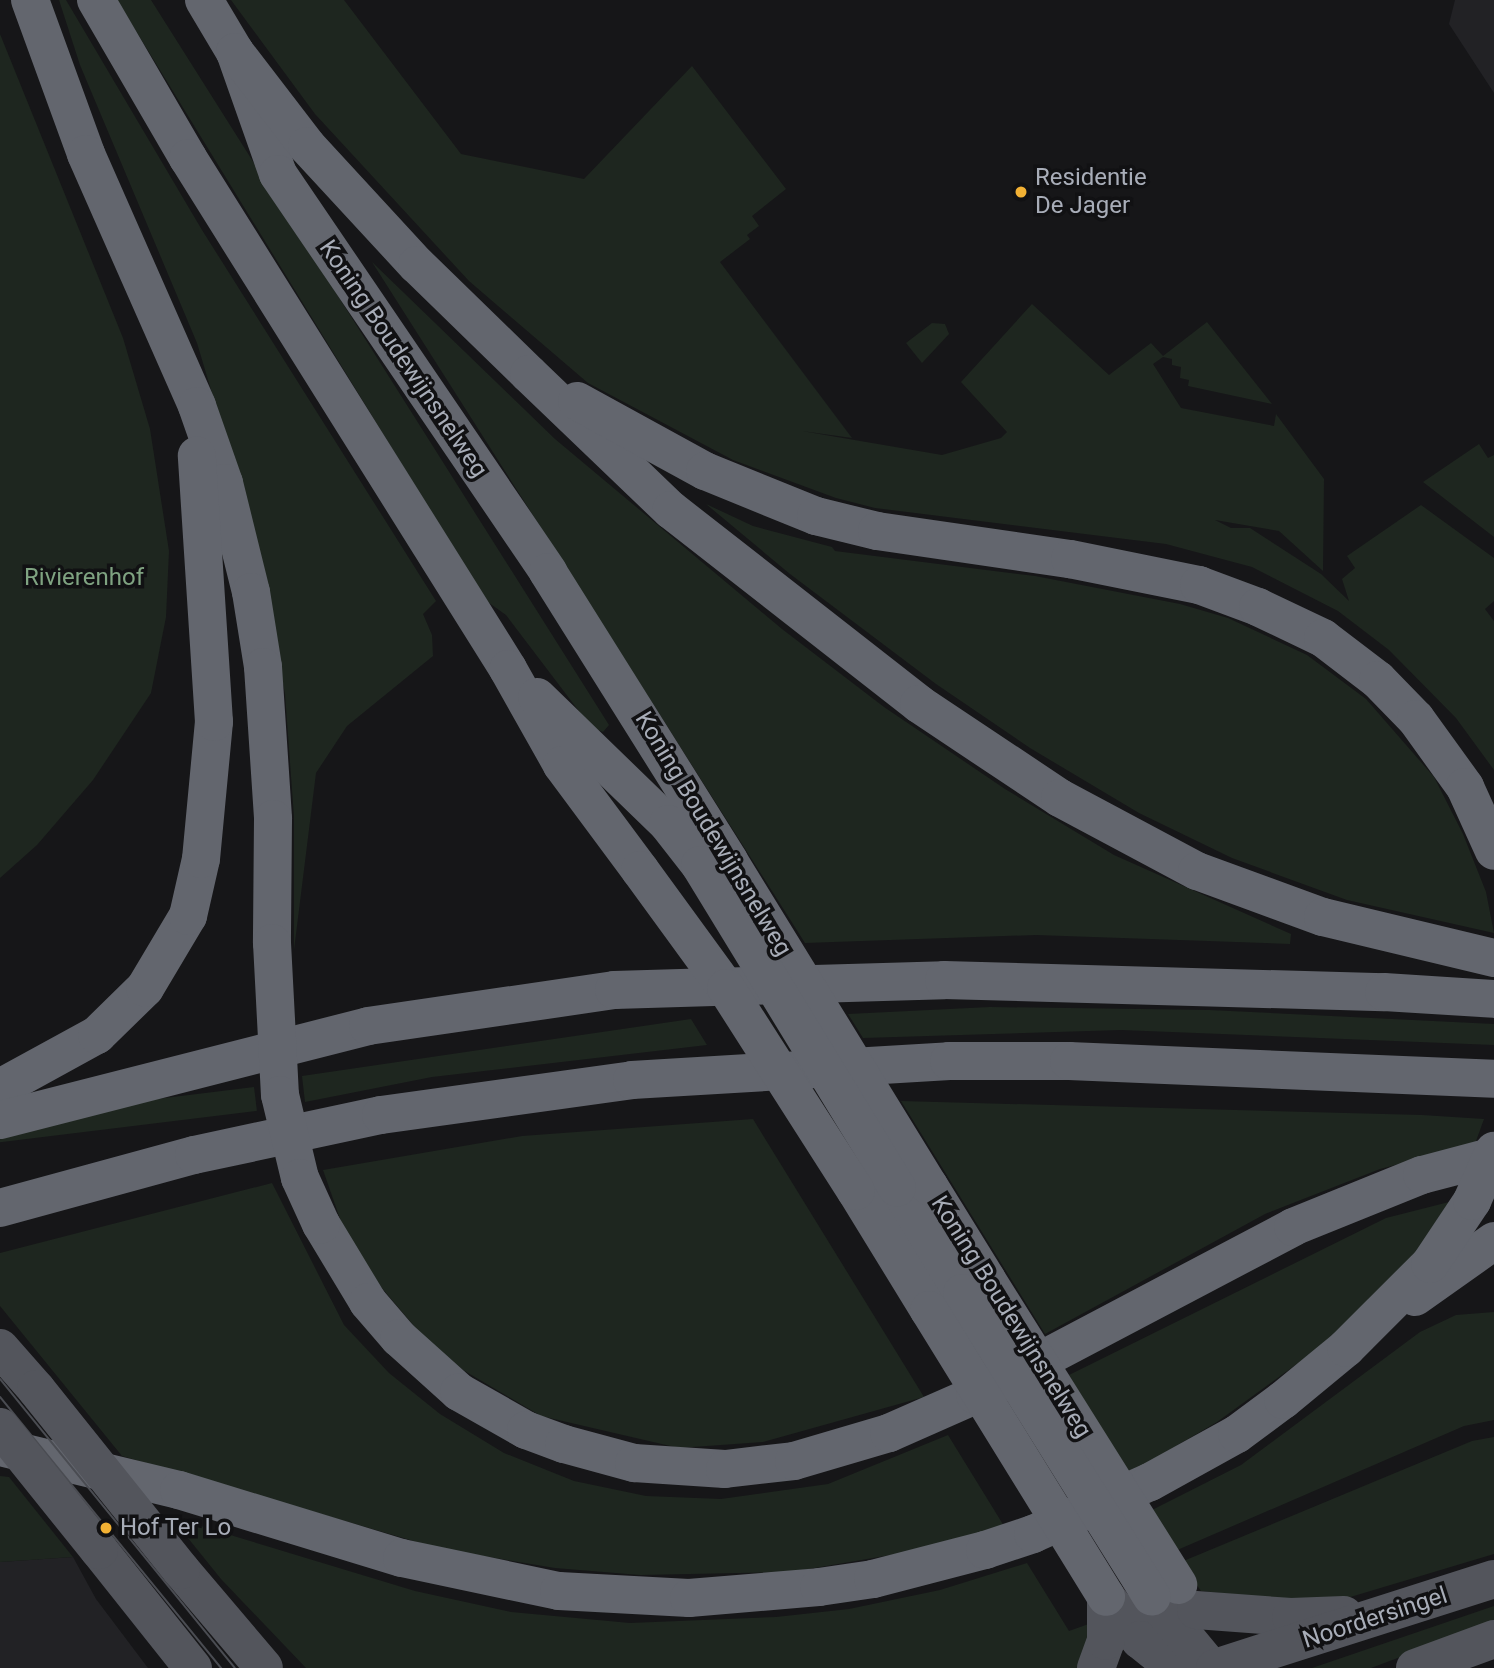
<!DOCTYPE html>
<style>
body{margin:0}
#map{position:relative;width:1494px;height:1668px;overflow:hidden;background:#161618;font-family:Roboto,sans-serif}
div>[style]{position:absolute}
.built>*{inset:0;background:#222225}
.green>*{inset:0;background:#1e261f;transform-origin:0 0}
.major>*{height:38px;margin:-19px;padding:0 19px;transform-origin:19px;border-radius:19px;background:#53555c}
.highway>*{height:38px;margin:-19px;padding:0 19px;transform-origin:19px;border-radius:19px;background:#63666e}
.tram>*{height:2px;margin:-1px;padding:0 1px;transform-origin:1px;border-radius:1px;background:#4a4c52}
.major-bridge>*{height:38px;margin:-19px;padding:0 19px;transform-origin:19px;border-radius:19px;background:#53555c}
.highway-bridge>*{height:38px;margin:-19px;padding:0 19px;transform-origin:19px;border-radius:19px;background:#63666e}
.dots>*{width:19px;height:19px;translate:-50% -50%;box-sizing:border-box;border:4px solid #111113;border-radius:50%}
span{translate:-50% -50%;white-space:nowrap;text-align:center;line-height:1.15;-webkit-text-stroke:7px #111113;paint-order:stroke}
.poi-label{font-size:24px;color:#a8adb8}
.left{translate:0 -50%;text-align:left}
.street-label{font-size:24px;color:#a8adb8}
.park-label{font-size:24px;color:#7fa381}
</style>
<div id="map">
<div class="built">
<div style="clip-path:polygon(1455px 0,1494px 0,1494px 93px,1449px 24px)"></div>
<div style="clip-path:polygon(73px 1557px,96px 1599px,148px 1668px,0 1668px,0 1562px)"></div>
</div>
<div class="green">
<div style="clip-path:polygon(59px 0,66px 0,202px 230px,436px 601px,423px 614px,432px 635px,433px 656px,347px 726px,316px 773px,294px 950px,294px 817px,285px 694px,256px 540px,197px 343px,80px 65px)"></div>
<div style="clip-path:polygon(117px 0,151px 0,609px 725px,603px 732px,591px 727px,506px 615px,485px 600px)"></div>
<div style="clip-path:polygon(231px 0,344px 0,461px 154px,584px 179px,692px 66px,786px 189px,752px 216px,759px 226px,747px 235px,750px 239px,720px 262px,852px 438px,802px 431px,942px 455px,1001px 438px,1007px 432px,961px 382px,1032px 304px,1109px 375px,1151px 343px,1163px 356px,1207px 322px,1272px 404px,1188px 386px,1189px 380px,1180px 378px,1181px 367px,1172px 365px,1172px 359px,1163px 357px,1153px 364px,1181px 408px,1274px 426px,1276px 414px,1324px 479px,1323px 571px,1279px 531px,1215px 520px,1231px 528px,1250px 528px,1321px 574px,1349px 601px,1342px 579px,1355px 568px,1347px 556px,1421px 505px,1494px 558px,1494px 601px,1485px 609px,1494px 621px,1494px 770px,1456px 718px,1389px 650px,1338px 611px,1252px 567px,1166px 544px,875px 508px,836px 498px,733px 460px,588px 383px,469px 281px,315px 114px)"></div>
<div style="clip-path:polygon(0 34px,123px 338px,150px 429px,169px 551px,166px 617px,151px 693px,93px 780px,37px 845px,0 878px)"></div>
<div style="clip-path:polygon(372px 262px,555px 439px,782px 629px,884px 707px,1005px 789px,1114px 855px,1291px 934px,1290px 944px,1036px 935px,805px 943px)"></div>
<div style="clip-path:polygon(932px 323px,945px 324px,949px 334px,922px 363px,906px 343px)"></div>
<div style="clip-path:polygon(1479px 444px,1488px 458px,1494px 455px,1494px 537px,1423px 482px)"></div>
<div style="clip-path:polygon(706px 504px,753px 526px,832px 547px,835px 551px,1035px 576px,1180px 604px,1228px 618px,1307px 655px,1366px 699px,1434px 777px,1463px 834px,1486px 892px,1494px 933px,1347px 900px,1232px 858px,1139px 813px,1030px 748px,936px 684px,790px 574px)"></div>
<div style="clip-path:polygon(990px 1007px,1209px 1010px,1494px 1024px,1494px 1045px,1121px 1030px,863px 1038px,848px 1014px)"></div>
<div style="clip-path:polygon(691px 1019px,707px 1045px,432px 1077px,305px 1102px,302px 1076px)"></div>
<div style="left:254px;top:1087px;width:24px;height:262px;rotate:83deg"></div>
<div style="clip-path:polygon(901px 1101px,1422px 1115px,1484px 1119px,1475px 1144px,1380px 1169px,1265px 1214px,1045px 1334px)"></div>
<div style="clip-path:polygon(753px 1119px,924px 1397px,763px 1442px,679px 1448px,541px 1416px,463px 1370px,420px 1333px,381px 1287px,345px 1233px,323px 1170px,522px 1136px)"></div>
<div style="clip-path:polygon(272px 1183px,344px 1325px,389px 1373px,440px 1414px,504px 1453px,574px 1481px,646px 1496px,721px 1499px,828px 1484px,948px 1435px,1004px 1526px,926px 1549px,791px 1572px,640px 1575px,555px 1568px,441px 1549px,122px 1456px,0 1306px,0 1253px)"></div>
<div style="clip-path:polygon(1449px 1202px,1404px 1269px,1316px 1350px,1217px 1422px,1128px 1474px,1069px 1375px,1386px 1218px)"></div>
<div style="clip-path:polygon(1494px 1312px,1494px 1420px,1464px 1426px,1175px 1551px,1150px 1511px,1241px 1465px,1420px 1332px,1456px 1315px)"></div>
<div style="clip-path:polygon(1494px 1437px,1494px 1554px,1327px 1604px,1201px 1591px,1181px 1562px,1472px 1441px)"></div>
<div style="clip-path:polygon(0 1476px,9px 1477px,73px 1557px,0 1562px)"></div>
<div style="clip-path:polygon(171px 1517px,415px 1591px,511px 1612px,630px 1623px,776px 1617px,849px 1609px,940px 1590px,1027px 1563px,1069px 1631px,1097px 1621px,1087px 1668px,306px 1668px,221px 1579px)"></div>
<div style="clip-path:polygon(1494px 1606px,1494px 1622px,1371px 1668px,1312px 1668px)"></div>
</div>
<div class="major">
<div style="left:0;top:1348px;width:55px;rotate:48.7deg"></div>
<div style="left:99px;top:1550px;width:151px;rotate:51.5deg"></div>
<div style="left:181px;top:1570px;width:128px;rotate:49.7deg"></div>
<div style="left:1106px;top:1597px;width:55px;rotate:51.7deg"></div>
<div style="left:1140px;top:1640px;width:45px;rotate:38.7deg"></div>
<div style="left:1152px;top:1597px;width:92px;rotate:50.3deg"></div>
<div style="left:1196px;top:1610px;width:95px;rotate:4.2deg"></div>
<div style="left:1291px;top:1617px;width:53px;rotate:-2.2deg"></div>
<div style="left:1096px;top:1668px;width:29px;rotate:-70deg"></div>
<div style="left:1106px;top:1641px;width:44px;rotate:-90deg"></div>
<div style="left:1215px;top:1668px;width:293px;rotate:-17.7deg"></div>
<div style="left:1415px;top:1668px;width:84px;rotate:-20.2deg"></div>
</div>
<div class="highway">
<div style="left:30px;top:0;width:164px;rotate:70deg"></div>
<div style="left:86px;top:154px;width:275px;rotate:66.2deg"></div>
<div style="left:197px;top:406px;width:82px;rotate:70.7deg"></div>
<div style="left:224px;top:483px;width:112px;rotate:76.1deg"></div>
<div style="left:251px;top:592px;width:76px;rotate:80.9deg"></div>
<div style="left:263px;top:667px;width:152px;rotate:86.2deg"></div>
<div style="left:273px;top:819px;width:124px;rotate:90.5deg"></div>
<div style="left:96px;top:0;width:183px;rotate:59.8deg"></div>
<div style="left:188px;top:158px;width:603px;rotate:57.94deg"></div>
<div style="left:508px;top:669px;width:110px;rotate:60.6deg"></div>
<div style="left:562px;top:765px;width:131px;rotate:53.4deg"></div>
<div style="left:204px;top:0;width:61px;rotate:59.2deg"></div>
<div style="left:235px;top:52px;width:129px;rotate:70.6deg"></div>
<div style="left:278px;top:174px;width:481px;rotate:55.8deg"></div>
<div style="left:548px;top:572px;width:341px;rotate:57.9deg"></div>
<div style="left:235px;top:52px;width:118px;rotate:52.5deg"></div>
<div style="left:307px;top:146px;width:162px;rotate:47.3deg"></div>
<div style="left:417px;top:265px;width:156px;rotate:44.2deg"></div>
<div style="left:529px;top:374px;width:197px;rotate:43.8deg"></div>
<div style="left:671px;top:510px;width:315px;rotate:38deg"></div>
<div style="left:919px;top:704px;width:169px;rotate:33.7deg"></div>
<div style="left:1060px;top:798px;width:155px;rotate:28.1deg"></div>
<div style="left:1197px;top:871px;width:134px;rotate:20.1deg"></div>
<div style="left:1323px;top:917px;width:176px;rotate:13.5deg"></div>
<div style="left:577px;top:401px;width:146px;rotate:28.7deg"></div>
<div style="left:705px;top:471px;width:120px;rotate:22.1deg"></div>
<div style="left:816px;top:516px;width:63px;rotate:13.8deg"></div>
<div style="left:877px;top:531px;width:195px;rotate:8.3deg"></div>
<div style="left:1070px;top:559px;width:132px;rotate:11.4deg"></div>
<div style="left:1199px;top:585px;width:63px;rotate:20.4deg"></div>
<div style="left:1258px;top:607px;width:72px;rotate:25.5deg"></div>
<div style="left:1323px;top:638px;width:69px;rotate:37.4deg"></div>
<div style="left:1378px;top:680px;width:54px;rotate:45.7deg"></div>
<div style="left:1416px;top:719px;width:84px;rotate:54.2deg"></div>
<div style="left:1465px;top:787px;width:70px;rotate:65.6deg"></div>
<div style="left:537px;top:697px;width:182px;rotate:44.1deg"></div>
<div style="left:668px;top:824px;width:52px;rotate:52deg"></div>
<div style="left:0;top:1088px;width:111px;rotate:-28.7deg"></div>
<div style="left:97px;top:1035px;width:67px;rotate:-44.4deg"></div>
<div style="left:145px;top:988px;width:84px;rotate:-59.2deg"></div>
<div style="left:188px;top:916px;width:58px;rotate:-77.2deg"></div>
<div style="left:201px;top:859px;width:138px;rotate:-84.6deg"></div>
<div style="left:214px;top:722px;width:267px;rotate:-93.7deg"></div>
<div style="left:0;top:1120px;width:380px;rotate:-14.3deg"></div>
<div style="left:368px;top:1026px;width:249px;rotate:-8.3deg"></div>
<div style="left:614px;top:990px;width:330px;rotate:-1.7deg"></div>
<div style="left:944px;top:980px;width:440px;rotate:1.6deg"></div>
<div style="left:1384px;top:992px;width:110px;rotate:3.6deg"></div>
<div style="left:929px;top:1186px;width:110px;rotate:58.3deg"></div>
<div style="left:897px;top:1188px;width:123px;rotate:58.2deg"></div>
<div style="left:856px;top:1191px;width:140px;rotate:58.5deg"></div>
<div style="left:0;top:1208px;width:201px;rotate:-15.3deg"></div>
<div style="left:194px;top:1155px;width:191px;rotate:-12.1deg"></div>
<div style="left:381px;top:1115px;width:253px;rotate:-7.9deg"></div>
<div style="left:632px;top:1080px;width:318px;rotate:-3.4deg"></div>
<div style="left:949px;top:1061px;width:120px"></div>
<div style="left:1069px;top:1061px;width:425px;rotate:2.4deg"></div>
<div style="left:321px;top:1224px;width:91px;rotate:58.9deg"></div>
<div style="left:368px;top:1302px;width:48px;rotate:49.3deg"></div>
<div style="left:399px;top:1338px;width:81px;rotate:42deg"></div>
<div style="left:459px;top:1392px;width:77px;rotate:29.6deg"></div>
<div style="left:526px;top:1430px;width:40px;rotate:20.2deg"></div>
<div style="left:564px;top:1444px;width:73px;rotate:15.2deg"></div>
<div style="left:634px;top:1463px;width:91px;rotate:3.8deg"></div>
<div style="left:725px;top:1469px;width:69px;rotate:-6.6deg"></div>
<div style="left:794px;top:1461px;width:99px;rotate:-16.4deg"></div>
<div style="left:889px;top:1433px;width:94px;rotate:-23.8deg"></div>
<div style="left:975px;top:1395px;width:360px;rotate:-27.8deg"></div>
<div style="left:1293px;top:1227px;width:139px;rotate:-22deg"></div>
<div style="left:1422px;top:1175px;width:74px;rotate:-14.8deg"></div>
<div style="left:1415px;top:1297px;width:97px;rotate:-35.3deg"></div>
<div style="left:0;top:1447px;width:184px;rotate:13.5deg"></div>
<div style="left:179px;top:1490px;width:233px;rotate:17deg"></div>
<div style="left:402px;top:1558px;width:160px;rotate:11.9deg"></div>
<div style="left:559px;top:1591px;width:130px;rotate:3.1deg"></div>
<div style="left:689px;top:1598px;width:130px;rotate:-4.8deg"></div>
<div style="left:819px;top:1587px;width:55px;rotate:-8.4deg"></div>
<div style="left:873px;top:1579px;width:116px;rotate:-14.5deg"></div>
<div style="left:985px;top:1550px;width:51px;rotate:-18.4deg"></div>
<div style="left:1033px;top:1534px;width:128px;rotate:-24deg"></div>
<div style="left:1150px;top:1482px;width:99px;rotate:-28.9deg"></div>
<div style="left:1237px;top:1434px;width:57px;rotate:-36.5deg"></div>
<div style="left:1283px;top:1400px;width:82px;rotate:-39.5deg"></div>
<div style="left:1346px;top:1348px;width:119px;rotate:-45deg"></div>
</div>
<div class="tram">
<div style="left:0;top:1379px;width:372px;rotate:50.9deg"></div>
<div style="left:0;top:1397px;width:350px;rotate:50.8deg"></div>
</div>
<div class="major-bridge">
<div style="left:36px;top:1389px;width:232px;rotate:51.3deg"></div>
<div style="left:0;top:1427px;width:158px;rotate:51.2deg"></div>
</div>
<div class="highway-bridge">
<div style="left:729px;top:861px;width:382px;rotate:58.4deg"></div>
<div style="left:700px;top:865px;width:378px;rotate:58.6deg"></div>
<div style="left:640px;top:870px;width:146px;rotate:53.9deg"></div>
<div style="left:726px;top:988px;width:241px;rotate:57.4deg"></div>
<div style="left:272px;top:943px;width:152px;rotate:87deg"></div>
<div style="left:280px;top:1095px;width:85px;rotate:76.5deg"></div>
<div style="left:300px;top:1178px;width:51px;rotate:65.5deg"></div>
<div style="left:1430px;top:1264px;width:76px;rotate:-56.3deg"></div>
<div style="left:1472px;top:1201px;width:55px;rotate:-66.3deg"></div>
<div style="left:987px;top:1280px;width:360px;rotate:57.9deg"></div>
<div style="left:962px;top:1293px;width:358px;rotate:58deg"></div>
<div style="left:929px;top:1310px;width:337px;rotate:58.3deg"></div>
</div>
<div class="dots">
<div style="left:1021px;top:192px;background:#f2b134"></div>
<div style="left:106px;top:1528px;background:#f2b134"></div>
</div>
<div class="poi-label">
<span class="left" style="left:1035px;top:192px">Residentie<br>De Jager</span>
<span class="left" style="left:120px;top:1528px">Hof Ter Lo</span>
</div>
<div class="street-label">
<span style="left:403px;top:359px;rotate:56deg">Koning Boudewijnsnelweg</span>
<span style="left:713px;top:834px;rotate:59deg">Koning Boudewijnsnelweg</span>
<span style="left:1011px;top:1317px;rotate:58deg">Koning Boudewijnsnelweg</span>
<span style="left:1375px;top:1618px;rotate:-18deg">Noordersingel</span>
</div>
<div class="park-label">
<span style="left:84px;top:578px">Rivierenhof</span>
</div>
</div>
